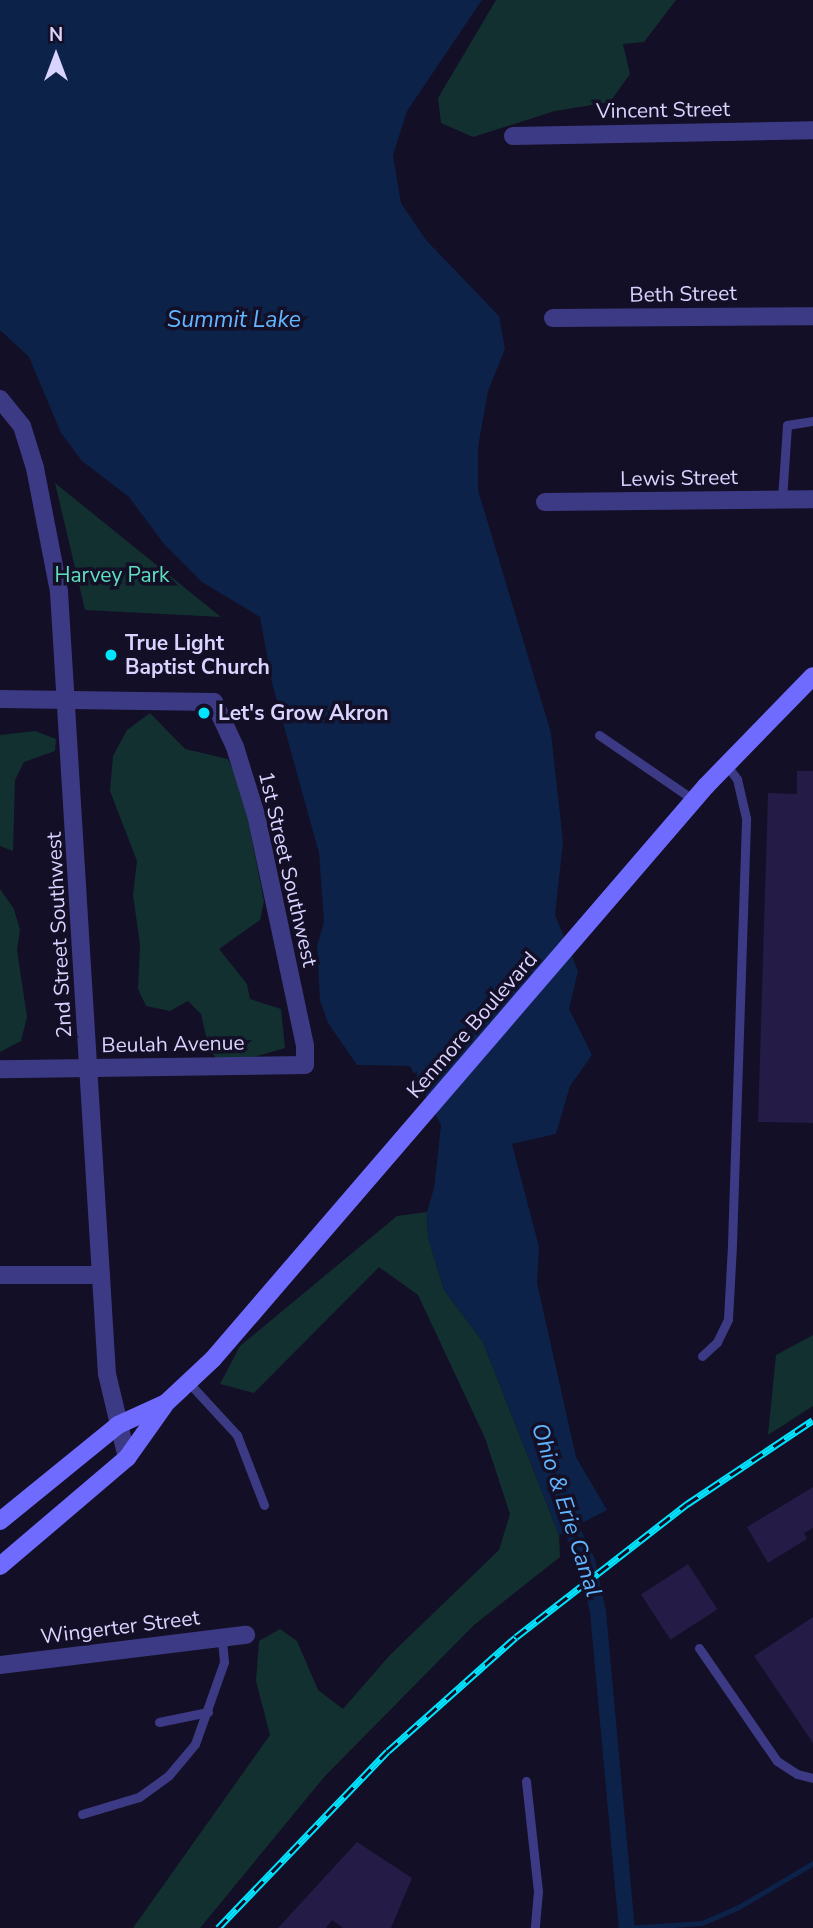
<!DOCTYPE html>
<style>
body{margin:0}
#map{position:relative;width:813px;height:1928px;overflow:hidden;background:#130f26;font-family:"Nunito Sans",sans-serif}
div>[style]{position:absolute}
.green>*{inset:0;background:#12302f}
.water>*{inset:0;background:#0c2248}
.stream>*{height:4.5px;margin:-2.25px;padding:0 2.25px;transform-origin:2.25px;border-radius:2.25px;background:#0c2248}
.canal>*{height:16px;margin:-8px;padding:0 8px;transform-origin:8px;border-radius:8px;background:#0c2248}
.building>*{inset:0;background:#241b47;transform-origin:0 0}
.service>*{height:9px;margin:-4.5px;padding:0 4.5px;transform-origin:4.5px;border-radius:4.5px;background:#3d3a85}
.minor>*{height:18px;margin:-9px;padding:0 9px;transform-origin:9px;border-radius:9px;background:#3d3a85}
.secondary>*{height:18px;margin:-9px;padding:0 9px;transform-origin:9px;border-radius:9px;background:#6f6bff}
.rail>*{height:7px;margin-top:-3.5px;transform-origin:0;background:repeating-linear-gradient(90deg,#130f26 0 13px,#00e5ff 0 26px);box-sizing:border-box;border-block:2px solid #00e5ff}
.dots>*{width:19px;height:19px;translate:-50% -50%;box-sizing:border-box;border:4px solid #130f26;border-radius:50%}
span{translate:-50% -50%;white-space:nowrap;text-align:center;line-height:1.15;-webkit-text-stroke:7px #130f26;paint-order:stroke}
.street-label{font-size:21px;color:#d9d4ff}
.park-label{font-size:21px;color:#5fe0c0}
.poi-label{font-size:21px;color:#d9d4ff;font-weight:700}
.left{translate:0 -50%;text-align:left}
.water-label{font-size:23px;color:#62b6ff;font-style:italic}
.north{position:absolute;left:21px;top:21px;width:70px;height:70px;-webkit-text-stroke:5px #130f26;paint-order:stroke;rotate:0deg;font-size:19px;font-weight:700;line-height:28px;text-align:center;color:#d9d4ff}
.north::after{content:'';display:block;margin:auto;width:24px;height:32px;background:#d9d4ff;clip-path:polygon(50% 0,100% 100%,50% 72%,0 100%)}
</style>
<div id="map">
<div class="green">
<div style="clip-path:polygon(496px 0,676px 0,644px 42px,623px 44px,630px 74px,610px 102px,555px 111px,473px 137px,441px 123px,438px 98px)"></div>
<div style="clip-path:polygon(55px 483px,221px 617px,85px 610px)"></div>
<div style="clip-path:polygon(150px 713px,185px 749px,228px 759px,242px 790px,264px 901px,260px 920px,219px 949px,247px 984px,250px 999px,281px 1009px,285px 1048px,251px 1058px,216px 1058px,209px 1049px,201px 1014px,188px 1001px,170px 1011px,146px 1006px,138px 989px,140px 945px,133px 895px,137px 861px,110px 791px,113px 756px,127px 730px)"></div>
<div style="clip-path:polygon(35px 731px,56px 739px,55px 751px,24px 762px,15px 780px,13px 851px,0 846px,0 735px)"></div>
<div style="clip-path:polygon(0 889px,14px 909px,20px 930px,17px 950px,27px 1017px,21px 1041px,0 1052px)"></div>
<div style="clip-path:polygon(427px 1212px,428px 1237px,444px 1290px,483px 1342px,559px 1535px,560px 1557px,474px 1625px,325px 1776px,200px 1928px,133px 1928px,270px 1735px,256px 1681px,259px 1641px,280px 1629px,297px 1641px,318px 1690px,343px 1709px,390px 1655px,499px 1550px,510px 1514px,485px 1438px,418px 1295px,379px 1267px,254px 1393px,220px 1384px,240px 1346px,397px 1216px)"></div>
<div style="clip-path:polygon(813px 1335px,813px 1406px,768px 1435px,776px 1355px)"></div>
</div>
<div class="water">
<div style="clip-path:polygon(0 0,482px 0,407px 111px,393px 155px,401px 203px,426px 240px,499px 316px,505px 349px,488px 391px,478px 447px,478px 490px,551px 733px,563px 842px,555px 915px,578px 971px,569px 1009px,592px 1055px,570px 1086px,556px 1134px,512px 1144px,539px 1247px,537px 1283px,576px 1457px,607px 1510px,559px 1535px,483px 1342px,444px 1290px,428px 1237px,427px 1212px,434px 1188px,441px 1125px,410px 1066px,357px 1065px,328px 1023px,320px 1000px,317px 946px,324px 922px,319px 853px,272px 683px,260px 617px,202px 582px,164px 544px,129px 497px,82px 461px,61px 433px,29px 357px,0 330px)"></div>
</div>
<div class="stream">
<div style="left:627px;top:1928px;width:75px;rotate:-3.8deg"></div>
<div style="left:702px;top:1923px;width:40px;rotate:-23.4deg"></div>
<div style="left:739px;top:1907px;width:86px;rotate:-30.7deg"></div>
</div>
<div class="canal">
<div style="left:563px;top:1512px;width:55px;rotate:63.9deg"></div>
<div style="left:587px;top:1561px;width:52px;rotate:77.8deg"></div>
<div style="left:598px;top:1612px;width:317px;rotate:84.8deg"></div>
</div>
<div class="building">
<div style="clip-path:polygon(797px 771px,813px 771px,813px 1123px,758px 1122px,768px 793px,797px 794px)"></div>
<div style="clip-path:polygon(813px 1487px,813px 1528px,804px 1533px,807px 1539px,768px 1563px,747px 1527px)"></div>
<div style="left:688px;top:1564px;width:54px;height:56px;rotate:57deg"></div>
<div style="clip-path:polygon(813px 1617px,813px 1743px,754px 1656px)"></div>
<div style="clip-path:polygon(357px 1842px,412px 1878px,391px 1928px,343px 1928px,332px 1920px,326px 1928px,278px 1928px)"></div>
</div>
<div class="service">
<div style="left:782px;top:499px;width:74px;rotate:-86.1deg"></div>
<div style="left:787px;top:425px;width:26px;rotate:-9deg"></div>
<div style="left:599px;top:735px;width:115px;rotate:34.4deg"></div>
<div style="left:702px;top:1356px;width:21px;rotate:-43deg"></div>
<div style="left:717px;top:1342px;width:25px;rotate:-64deg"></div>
<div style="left:728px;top:1319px;width:75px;rotate:-86.9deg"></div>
<div style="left:732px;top:1244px;width:426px;rotate:-88.1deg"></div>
<div style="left:746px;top:818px;width:40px;rotate:-103deg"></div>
<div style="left:737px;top:779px;width:16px;rotate:-128deg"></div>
<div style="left:189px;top:1383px;width:71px;rotate:47.3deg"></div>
<div style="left:237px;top:1435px;width:75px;rotate:68.9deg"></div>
<div style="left:699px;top:1648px;width:137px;rotate:55.4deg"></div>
<div style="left:777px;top:1761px;width:24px;rotate:33deg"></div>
<div style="left:797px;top:1774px;width:16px;rotate:14deg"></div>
<div style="left:159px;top:1722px;width:50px;rotate:-11.5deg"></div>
<div style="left:526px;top:1781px;width:111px;rotate:83.8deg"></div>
<div style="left:538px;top:1891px;width:37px;rotate:95deg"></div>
<div style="left:82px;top:1814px;width:59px;rotate:-16.6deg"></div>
<div style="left:139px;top:1797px;width:37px;rotate:-36deg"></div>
<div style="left:169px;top:1775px;width:40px;rotate:-50deg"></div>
<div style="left:195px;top:1744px;width:87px;rotate:-70.5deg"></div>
<div style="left:224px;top:1662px;width:24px;rotate:-95deg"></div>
</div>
<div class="minor">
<div style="left:513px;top:136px;width:300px;rotate:-1.1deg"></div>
<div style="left:553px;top:318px;width:260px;rotate:-0.4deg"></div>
<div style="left:0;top:399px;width:35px;rotate:51deg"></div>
<div style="left:22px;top:426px;width:44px;rotate:72.8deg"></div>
<div style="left:35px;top:468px;width:126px;rotate:79deg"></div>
<div style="left:59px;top:592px;width:783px;rotate:86.49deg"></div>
<div style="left:107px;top:1374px;width:86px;rotate:76.6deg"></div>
<div style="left:545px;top:502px;width:268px;rotate:-0.6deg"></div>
<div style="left:0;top:699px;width:214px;rotate:0.8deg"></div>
<div style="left:214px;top:702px;width:50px;rotate:65deg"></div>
<div style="left:235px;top:747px;width:71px;rotate:72.8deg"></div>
<div style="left:256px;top:815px;width:236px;rotate:78deg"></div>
<div style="left:305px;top:1046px;width:19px;rotate:90deg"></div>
<div style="left:305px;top:1065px;width:305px;rotate:179.2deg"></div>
<div style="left:0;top:1275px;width:101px"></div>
<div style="left:0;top:1665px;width:248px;rotate:-7deg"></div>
</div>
<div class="secondary">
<div style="left:0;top:1521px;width:152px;rotate:-39.1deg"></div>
<div style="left:118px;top:1425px;width:53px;rotate:-24.6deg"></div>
<div style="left:166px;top:1403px;width:64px;rotate:-43.1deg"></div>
<div style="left:213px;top:1359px;width:756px;rotate:-49.29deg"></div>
<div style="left:706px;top:786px;width:153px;rotate:-45.8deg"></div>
<div style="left:0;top:1566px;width:167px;rotate:-40.4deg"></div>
<div style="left:127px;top:1458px;width:64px;rotate:-54.6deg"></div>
</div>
<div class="rail">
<div style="left:218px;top:1928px;width:245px;rotate:-46.2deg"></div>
<div style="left:388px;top:1751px;width:171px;rotate:-41.7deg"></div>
<div style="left:516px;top:1637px;width:217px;rotate:-37.9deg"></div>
<div style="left:687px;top:1504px;width:151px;rotate:-33.7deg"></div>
</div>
<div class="dots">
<div style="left:111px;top:655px;background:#00e5ff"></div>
<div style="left:204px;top:713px;background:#00e5ff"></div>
</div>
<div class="street-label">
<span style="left:663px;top:110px;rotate:-1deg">Vincent Street</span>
<span style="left:683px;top:294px;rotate:-1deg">Beth Street</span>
<span style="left:679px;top:478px;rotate:-1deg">Lewis Street</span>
<span style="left:288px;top:869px;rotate:77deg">1st Street Southwest</span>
<span style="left:59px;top:935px;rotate:-93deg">2nd Street Southwest</span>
<span style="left:472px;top:1025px;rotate:-49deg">Kenmore Boulevard</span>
<span style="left:173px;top:1044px;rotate:-1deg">Beulah Avenue</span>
<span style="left:120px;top:1627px;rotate:-7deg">Wingerter Street</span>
</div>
<div class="park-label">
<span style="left:112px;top:575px">Harvey Park</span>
</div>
<div class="poi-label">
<span class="left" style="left:125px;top:655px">True Light<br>Baptist Church</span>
<span class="left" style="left:218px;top:713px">Let's Grow Akron</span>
</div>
<div class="water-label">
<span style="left:234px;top:320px">Summit Lake</span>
<span style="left:566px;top:1510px;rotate:72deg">Ohio &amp; Erie Canal</span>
</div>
<div class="north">N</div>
</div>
